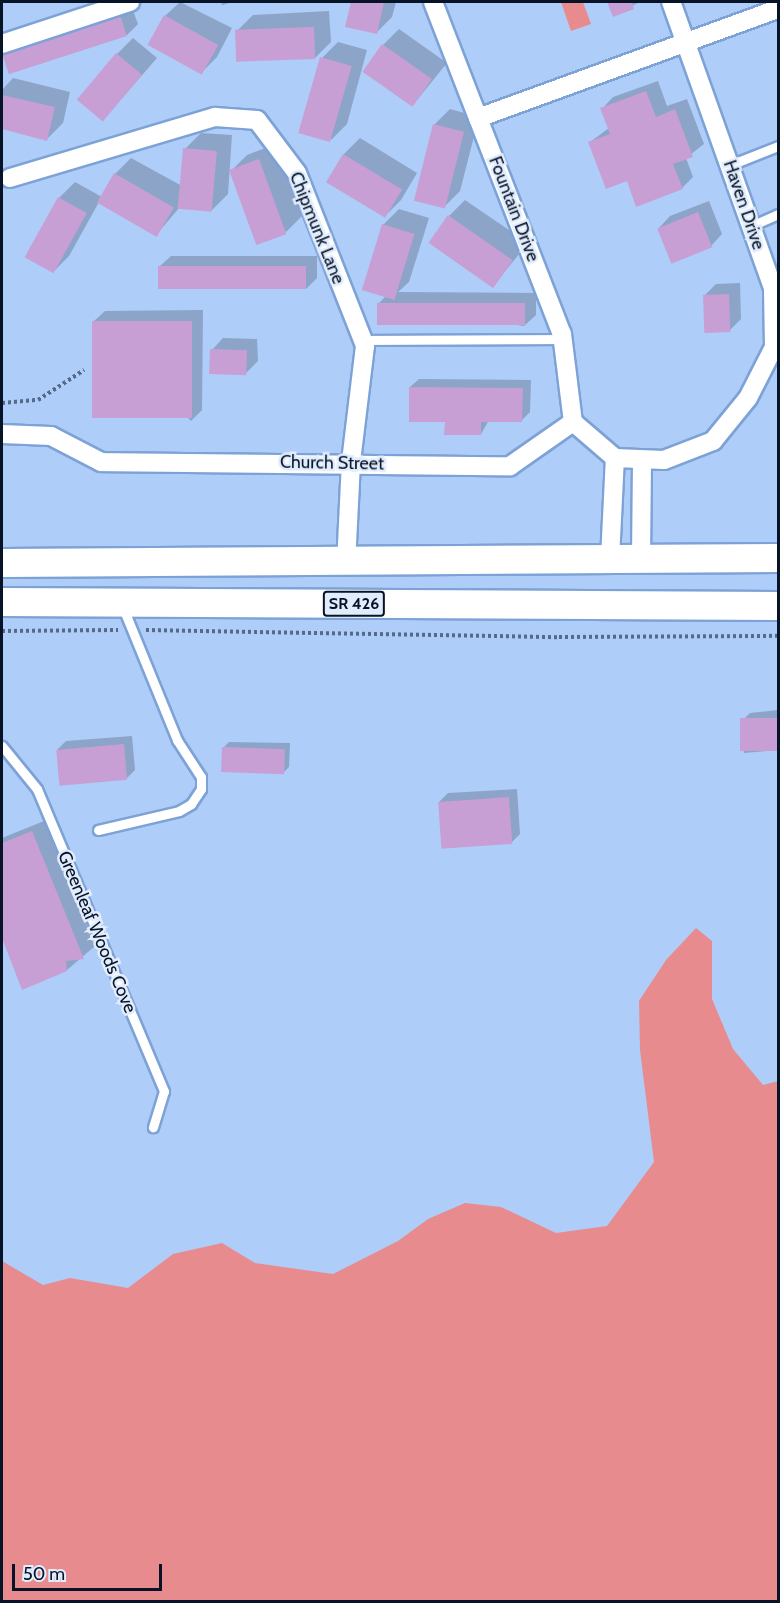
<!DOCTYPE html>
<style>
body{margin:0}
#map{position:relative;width:780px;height:1603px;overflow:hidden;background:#afcdf9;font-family:Cabin,sans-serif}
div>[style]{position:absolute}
.green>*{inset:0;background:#e88b8f}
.shadow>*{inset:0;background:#0003}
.building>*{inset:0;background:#c79fd4;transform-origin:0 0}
.path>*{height:4px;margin-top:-2px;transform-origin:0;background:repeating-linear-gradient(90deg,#556a88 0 3px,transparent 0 6px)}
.roads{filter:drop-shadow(2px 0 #7da2d6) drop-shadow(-2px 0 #7da2d6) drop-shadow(0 2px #7da2d6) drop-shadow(0 -2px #7da2d6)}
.service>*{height:9px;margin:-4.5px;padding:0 4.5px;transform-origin:4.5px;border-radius:4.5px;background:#fff}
.minor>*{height:18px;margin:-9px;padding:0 9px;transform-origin:9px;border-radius:9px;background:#fff}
.primary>*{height:28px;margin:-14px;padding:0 14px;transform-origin:14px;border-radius:14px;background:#fff}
span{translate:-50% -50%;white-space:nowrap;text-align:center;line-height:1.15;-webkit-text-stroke:5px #e1ecfd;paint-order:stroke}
.shield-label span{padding:2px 4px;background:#e1ecfd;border:2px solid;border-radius:4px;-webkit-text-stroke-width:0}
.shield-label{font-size:16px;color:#071427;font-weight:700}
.street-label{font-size:18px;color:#071427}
.frame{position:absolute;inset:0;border:3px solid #071427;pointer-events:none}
.scale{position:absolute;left:12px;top:1564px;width:150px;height:27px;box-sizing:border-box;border:3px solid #071427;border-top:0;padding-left:8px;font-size:18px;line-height:21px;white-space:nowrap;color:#071427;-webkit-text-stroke:4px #e1ecfd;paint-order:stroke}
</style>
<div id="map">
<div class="green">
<div style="clip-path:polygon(561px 2px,583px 2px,591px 24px,571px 31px)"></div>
<div style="clip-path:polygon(696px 928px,712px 941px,712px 999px,733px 1049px,763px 1085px,778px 1081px,778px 1601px,2px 1601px,2px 1261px,43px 1285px,70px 1278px,128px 1288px,173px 1254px,222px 1243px,255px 1263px,333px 1274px,398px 1241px,428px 1219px,465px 1203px,501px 1207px,556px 1233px,607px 1226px,654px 1162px,640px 1050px,639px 1001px,666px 960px)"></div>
</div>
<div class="shadow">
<div style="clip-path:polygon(180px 2px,232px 28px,217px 57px,201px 73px,165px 16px)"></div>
<div style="clip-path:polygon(221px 2px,233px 2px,222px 5px)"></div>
<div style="clip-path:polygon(352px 2px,396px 2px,392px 17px,376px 33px,347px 26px)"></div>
<div style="clip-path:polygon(609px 2px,640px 2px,614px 15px)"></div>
<div style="clip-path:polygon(131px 5px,138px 24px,127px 35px,4px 55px,16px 44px)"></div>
<div style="clip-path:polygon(329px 11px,331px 42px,315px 58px,237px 31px,253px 15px)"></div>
<div style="clip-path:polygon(399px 29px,447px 63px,413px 105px,383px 45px)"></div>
<div style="clip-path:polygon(133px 38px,157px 58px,103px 120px,117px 54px)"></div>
<div style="clip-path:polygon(338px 42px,367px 50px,347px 124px,331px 140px,322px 58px)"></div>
<div style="clip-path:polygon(13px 78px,70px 92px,63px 123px,47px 139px,2px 128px,2px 90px)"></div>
<div style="clip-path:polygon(658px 81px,667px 106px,687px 99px,704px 144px,686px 158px,693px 177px,682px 188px,627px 180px,590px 142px,609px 128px,602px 109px,613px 97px)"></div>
<div style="clip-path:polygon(450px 109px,479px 117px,460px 191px,444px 207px,434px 125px)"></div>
<div style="clip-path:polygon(201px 133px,232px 135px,228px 194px,212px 210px,179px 208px,157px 234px,99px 202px,69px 256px,53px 272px,59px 198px,75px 182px,102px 197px,115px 174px,131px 158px,182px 186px,185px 149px)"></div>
<div style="clip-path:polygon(360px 138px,417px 173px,401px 200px,385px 216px,328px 182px,344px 154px)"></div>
<div style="clip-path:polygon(276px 144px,302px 216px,286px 232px,231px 171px,247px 155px)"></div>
<div style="clip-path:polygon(465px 200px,528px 243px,494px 285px,449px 216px)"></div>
<div style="clip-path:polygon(709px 201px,722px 234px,711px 246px,659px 228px,670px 216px)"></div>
<div style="clip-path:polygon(399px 209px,429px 218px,409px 282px,398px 292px,536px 293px,536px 315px,524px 326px,378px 304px,386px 296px,383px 225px)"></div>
<div style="clip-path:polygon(171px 256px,317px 256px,317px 278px,306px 289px,159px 267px)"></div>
<div style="clip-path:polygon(740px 283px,741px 319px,729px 331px,705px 295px,716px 284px)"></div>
<div style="clip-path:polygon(203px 310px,202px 410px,191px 421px,93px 322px,105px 311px)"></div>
<div style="clip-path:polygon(223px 338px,257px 339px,258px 361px,246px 373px,212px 350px)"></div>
<div style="clip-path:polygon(419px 379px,531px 380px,530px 412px,522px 420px,489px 420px,481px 434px,446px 420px,410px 387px)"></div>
<div style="clip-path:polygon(778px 710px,778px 750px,744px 753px,742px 721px,750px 713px)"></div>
<div style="clip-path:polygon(132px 736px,135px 770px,126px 779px,57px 750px,66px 741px)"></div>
<div style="clip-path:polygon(229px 742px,290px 743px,289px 767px,284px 772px,224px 747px)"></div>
<div style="clip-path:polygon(517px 789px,520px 834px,511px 843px,439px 802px,448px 793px)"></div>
<div style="clip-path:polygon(44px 821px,95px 946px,67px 970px,23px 988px,2px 934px,2px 838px)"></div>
</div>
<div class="building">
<div style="clip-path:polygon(351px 2px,384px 2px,377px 34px,345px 27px)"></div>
<div style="clip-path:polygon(607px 2px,632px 2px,634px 9px,613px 17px)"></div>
<div style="left:120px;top:15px;width:22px;height:124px;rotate:72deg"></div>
<div style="left:164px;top:15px;width:62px;height:34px;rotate:29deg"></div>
<div style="left:314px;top:27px;width:32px;height:79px;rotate:88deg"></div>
<div style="left:382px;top:44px;width:61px;height:34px;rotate:35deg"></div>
<div style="left:116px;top:53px;width:34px;height:61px;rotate:40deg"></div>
<div style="left:320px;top:57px;width:33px;height:79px;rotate:16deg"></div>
<div style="clip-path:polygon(646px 91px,656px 117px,675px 109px,693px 157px,673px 164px,683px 189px,636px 207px,627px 181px,606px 189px,588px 142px,610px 134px,600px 108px)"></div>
<div style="clip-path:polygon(2px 95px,55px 107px,47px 141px,2px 129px)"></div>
<div style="left:433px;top:124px;width:32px;height:79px;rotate:14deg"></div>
<div style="left:183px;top:148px;width:34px;height:61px;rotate:5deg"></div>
<div style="left:343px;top:154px;width:69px;height:33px;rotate:31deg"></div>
<div style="left:259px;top:159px;width:80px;height:32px;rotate:70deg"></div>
<div style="left:114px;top:173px;width:69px;height:34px;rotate:30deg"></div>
<div style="left:58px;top:197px;width:33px;height:69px;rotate:29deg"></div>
<div style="left:698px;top:212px;width:38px;height:44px;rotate:68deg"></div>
<div style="left:448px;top:215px;width:79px;height:34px;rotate:35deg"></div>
<div style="left:382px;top:224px;width:34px;height:69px;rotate:17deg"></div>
<div style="left:158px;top:266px;width:148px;height:23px"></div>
<div style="left:729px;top:294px;width:38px;height:26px;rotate:88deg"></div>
<div style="left:377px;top:303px;width:148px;height:22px"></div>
<div style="left:92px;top:321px;width:100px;height:97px"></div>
<div style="left:210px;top:349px;width:37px;height:25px;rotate:2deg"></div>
<div style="clip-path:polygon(409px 387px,523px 388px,522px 422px,481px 422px,481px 435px,444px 435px,445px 422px,409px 422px)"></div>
<div style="left:778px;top:718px;width:33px;height:38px;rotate:90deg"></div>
<div style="left:124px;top:744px;width:36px;height:68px;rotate:85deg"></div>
<div style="left:222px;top:747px;width:63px;height:25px;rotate:2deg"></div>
<div style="left:509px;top:797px;width:47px;height:71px;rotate:86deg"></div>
<div style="clip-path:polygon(32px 831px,84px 959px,66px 961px,67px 971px,22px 990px,2px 938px,2px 843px)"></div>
</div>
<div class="path">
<div style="left:2px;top:403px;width:36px;rotate:-5deg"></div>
<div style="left:38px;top:400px;width:55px;rotate:-33.1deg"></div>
<div style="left:146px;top:630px;width:413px;rotate:1deg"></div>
<div style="left:559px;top:637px;width:219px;rotate:-0.3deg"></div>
<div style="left:2px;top:631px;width:116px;rotate:-0.5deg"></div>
</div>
<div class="roads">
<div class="service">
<div style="left:730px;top:165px;width:52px;rotate:-21.6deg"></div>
<div style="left:751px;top:226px;width:30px;rotate:-24deg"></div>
<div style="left:362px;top:340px;width:201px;rotate:-0.3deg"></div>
<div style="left:2px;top:746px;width:55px;rotate:50.9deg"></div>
<div style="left:37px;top:789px;width:328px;rotate:67.2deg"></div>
<div style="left:164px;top:1091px;width:38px;rotate:107deg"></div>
<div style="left:98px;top:830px;width:83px;rotate:-13.2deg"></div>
<div style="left:179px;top:811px;width:14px;rotate:-30deg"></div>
<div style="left:191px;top:804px;width:18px;rotate:-56deg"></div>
<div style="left:201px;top:789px;width:12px;rotate:-90deg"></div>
<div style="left:201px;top:777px;width:44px;rotate:-123deg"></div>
<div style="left:177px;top:740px;width:143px;rotate:-112.2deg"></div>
</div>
<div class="minor">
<div style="left:433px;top:2px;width:356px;rotate:68.8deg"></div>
<div style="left:562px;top:334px;width:89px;rotate:82.9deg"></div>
<div style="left:2px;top:44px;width:135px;rotate:-18.2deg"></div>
<div style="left:478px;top:118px;width:319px;rotate:-20deg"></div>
<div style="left:10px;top:178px;width:214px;rotate:-16.6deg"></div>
<div style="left:215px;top:117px;width:42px;rotate:4.1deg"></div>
<div style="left:257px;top:120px;width:66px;rotate:53deg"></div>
<div style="left:297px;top:173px;width:186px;rotate:68.5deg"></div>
<div style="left:365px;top:346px;width:117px;rotate:96.9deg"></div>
<div style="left:351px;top:462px;width:101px;rotate:92.8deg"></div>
<div style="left:2px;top:434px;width:49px;rotate:2.3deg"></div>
<div style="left:51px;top:436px;width:56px;rotate:27.5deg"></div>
<div style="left:101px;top:462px;width:409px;rotate:0.6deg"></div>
<div style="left:510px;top:466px;width:77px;rotate:-34.9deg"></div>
<div style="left:573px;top:422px;width:55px;rotate:40.6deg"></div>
<div style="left:615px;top:458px;width:49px;rotate:2.3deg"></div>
<div style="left:664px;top:460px;width:53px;rotate:-21.2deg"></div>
<div style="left:713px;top:441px;width:55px;rotate:-50.9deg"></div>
<div style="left:748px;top:398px;width:57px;rotate:-63deg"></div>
<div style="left:774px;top:347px;width:59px;rotate:-91deg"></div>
<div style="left:773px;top:288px;width:304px;rotate:-109.6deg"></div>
<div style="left:641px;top:558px;width:97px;rotate:-89.4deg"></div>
<div style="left:610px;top:559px;width:101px;rotate:-87.2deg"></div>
</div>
<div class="primary">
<div style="left:2px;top:563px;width:776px;rotate:-0.37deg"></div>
<div style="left:2px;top:602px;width:776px;rotate:0.3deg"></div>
</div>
</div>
<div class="shield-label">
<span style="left:354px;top:604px">SR 426</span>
</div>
<div class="street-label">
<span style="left:744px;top:205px;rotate:71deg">Haven Drive</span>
<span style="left:514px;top:209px;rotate:69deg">Fountain Drive</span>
<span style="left:317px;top:228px;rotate:68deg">Chipmunk Lane</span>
<span style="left:332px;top:463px;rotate:1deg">Church Street</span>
<span style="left:97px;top:932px;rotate:67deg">Greenleaf Woods Cove</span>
</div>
<div class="frame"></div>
<div class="scale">50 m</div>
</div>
